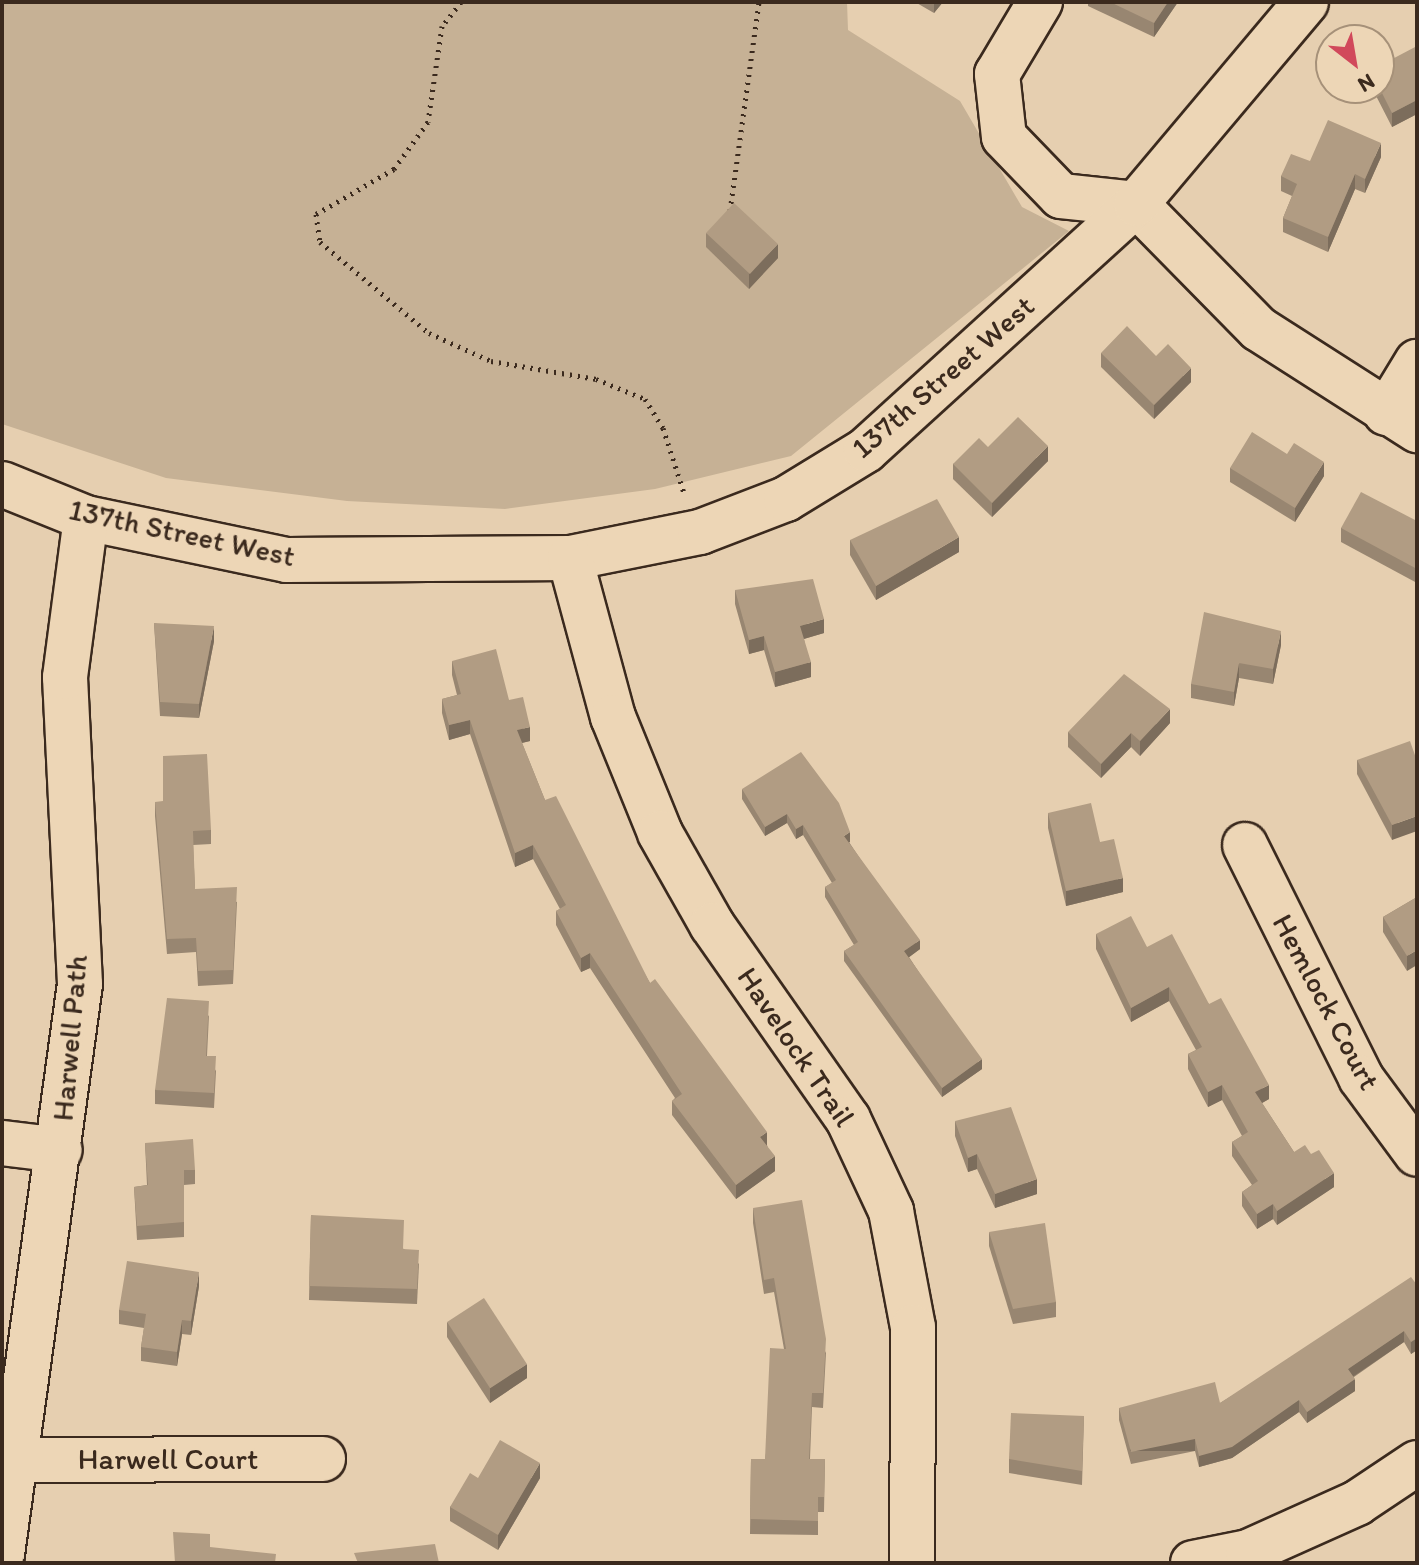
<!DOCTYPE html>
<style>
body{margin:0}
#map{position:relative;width:1419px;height:1565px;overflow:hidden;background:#e6cfb0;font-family:Itim,sans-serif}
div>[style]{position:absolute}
.green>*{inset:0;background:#c6b195}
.path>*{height:5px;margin-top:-2.5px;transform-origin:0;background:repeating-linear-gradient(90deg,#3b2a1e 0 2px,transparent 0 8px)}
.roads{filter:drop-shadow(2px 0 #3b2a1e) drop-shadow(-2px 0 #3b2a1e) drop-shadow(0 2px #3b2a1e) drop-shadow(0 -2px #3b2a1e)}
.minor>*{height:44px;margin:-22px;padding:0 22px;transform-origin:22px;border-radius:22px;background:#edd6b6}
.wall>*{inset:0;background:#988671}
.shaded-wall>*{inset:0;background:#7c6d5c;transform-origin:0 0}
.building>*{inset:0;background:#b19c83;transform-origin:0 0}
span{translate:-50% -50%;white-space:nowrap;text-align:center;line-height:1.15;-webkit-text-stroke:6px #edd6b6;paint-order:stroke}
.street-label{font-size:30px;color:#3b2a1e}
.frame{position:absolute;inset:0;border:4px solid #3b2a1e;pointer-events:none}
.north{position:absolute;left:1315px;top:24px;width:80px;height:80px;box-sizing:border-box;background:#edd6b6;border:2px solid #a69179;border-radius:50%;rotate:149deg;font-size:22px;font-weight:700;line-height:32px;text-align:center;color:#3b2a1e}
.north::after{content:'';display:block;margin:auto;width:28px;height:36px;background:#d1495b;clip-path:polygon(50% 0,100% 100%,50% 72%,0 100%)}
</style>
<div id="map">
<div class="green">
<div style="clip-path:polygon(2px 2px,847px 2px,848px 30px,960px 101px,1022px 207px,1069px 231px,791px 456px,655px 489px,505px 509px,347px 501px,166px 478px,2px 424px)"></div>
</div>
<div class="path">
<div style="left:461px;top:2px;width:31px;rotate:128deg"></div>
<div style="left:442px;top:26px;width:97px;rotate:98.3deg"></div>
<div style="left:428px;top:122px;width:58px;rotate:125.9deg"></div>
<div style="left:394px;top:169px;width:90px;rotate:150deg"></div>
<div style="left:316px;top:214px;width:28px;rotate:82deg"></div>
<div style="left:320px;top:242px;width:142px;rotate:39.9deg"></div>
<div style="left:429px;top:333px;width:68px;rotate:24.3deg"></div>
<div style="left:491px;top:361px;width:107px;rotate:9.7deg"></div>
<div style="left:596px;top:379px;width:53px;rotate:22.2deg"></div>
<div style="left:645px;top:399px;width:34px;rotate:58deg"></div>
<div style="left:663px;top:428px;width:71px;rotate:72.1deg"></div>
<div style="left:730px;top:211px;width:211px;rotate:-82.1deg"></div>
</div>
<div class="roads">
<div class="minor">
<div style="left:1040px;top:2px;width:84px;rotate:120.8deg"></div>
<div style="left:997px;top:74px;width:63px;rotate:83.7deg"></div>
<div style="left:1004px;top:137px;width:82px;rotate:46deg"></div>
<div style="left:1061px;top:196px;width:75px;rotate:6.1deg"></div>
<div style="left:1136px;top:204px;width:175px;rotate:45.5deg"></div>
<div style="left:1259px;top:329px;width:188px;rotate:32.6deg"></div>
<div style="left:1386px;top:413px;width:60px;rotate:-58.7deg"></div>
<div style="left:2px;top:484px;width:91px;rotate:22deg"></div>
<div style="left:86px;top:518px;width:205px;rotate:11.8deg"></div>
<div style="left:287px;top:560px;width:283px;rotate:-0.4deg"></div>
<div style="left:570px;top:558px;width:133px;rotate:-11.3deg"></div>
<div style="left:700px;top:532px;width:92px;rotate:-21deg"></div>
<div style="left:786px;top:499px;width:94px;rotate:-31.5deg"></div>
<div style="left:866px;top:450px;width:365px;rotate:-42.3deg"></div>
<div style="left:1136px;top:204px;width:264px;rotate:-49.9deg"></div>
<div style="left:570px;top:558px;width:165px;rotate:74.9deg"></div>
<div style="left:613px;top:717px;width:125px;rotate:67.9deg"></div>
<div style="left:660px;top:833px;width:106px;rotate:60.5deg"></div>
<div style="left:712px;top:925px;width:237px;rotate:55deg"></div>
<div style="left:848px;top:1119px;width:102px;rotate:64.9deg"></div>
<div style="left:891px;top:1211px;width:118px;rotate:79.3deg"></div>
<div style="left:913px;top:1327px;width:236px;rotate:90.2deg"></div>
<div style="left:1245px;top:845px;width:260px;rotate:63.5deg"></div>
<div style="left:1361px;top:1078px;width:94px;rotate:53.6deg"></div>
<div style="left:2px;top:1143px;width:58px;rotate:6.9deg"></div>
<div style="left:12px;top:1460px;width:311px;rotate:-0.2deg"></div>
<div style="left:2px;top:1554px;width:575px;rotate:-82.21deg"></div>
<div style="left:80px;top:984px;width:307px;rotate:-92.8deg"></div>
<div style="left:65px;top:677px;width:160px;rotate:-82.5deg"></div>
<div style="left:1193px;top:1563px;width:56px;rotate:-11.3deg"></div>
<div style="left:1248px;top:1552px;width:120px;rotate:-24.2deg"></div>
<div style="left:1357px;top:1503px;width:72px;rotate:-33.7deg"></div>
</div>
</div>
<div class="wall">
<div style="clip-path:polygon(915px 2px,943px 2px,934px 13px)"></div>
<div style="clip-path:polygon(1088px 2px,1178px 2px,1154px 37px,1088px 6px)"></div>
<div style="clip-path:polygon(1417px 46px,1417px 114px,1392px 127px,1372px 88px,1379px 88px)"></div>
<div style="clip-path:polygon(1381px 157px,1365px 193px,1355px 189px,1328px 252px,1283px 232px,1283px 218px,1292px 196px,1281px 191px,1281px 176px,1310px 161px)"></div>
<div style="clip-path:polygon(706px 233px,778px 258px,749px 289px,706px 247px)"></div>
<div style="clip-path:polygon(1101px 353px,1156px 356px,1191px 382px,1154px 419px,1101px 367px)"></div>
<div style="clip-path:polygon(988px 447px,1048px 461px,992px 517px,953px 479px,953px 464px)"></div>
<div style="clip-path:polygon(1230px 468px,1324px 476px,1295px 522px,1230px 482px)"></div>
<div style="clip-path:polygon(1417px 521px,1417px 583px,1341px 542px,1341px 528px)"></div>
<div style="clip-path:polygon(850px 540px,959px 552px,876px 600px,850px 555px)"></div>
<div style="clip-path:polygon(735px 590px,824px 633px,804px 639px,811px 677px,775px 687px,764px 650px,749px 654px,735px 604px)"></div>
<div style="clip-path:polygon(154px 623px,214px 641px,199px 718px,160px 716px)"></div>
<div style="clip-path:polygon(1281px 645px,1273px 684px,1239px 678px,1234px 706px,1191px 698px,1191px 684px)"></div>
<div style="clip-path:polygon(452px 661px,509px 700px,530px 741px,522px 743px,545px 800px,650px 983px,767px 1145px,775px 1171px,736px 1199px,672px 1115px,672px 1101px,675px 1098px,590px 968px,581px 972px,556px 925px,556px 911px,560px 909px,533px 859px,515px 867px,470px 734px,449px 740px,442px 713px,442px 699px,457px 695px,452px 675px)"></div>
<div style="clip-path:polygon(1170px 723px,1140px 756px,1131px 747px,1101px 778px,1068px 747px,1068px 732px)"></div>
<div style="clip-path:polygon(1357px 760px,1417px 761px,1392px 840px,1357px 774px)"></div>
<div style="clip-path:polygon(742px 789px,850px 842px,849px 842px,920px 949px,909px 957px,982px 1069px,942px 1097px,844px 961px,844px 951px,854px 945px,825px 897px,825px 887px,832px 883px,803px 835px,796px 839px,787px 823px,765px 836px,742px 799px)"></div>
<div style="clip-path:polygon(155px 802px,211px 830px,211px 844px,193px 845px,195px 889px,237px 902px,233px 984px,198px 986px,196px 952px,167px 954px,155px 816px)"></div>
<div style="clip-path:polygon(1048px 813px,1100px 842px,1123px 892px,1066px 906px,1048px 828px)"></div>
<div style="clip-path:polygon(1417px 897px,1407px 971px,1383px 932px,1383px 917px)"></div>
<div style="clip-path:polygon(1096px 934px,1147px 947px,1209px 1004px,1269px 1099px,1262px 1103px,1294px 1152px,1334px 1187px,1277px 1225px,1273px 1219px,1257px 1229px,1242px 1206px,1242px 1192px,1252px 1185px,1232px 1156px,1232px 1142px,1242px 1136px,1222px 1100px,1208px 1107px,1188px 1069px,1188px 1054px,1196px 1050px,1169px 1001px,1131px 1022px,1096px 949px)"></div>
<div style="clip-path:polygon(209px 1015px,207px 1056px,216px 1071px,214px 1108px,155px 1104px,155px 1090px)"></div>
<div style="clip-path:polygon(955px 1121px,1037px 1194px,995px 1208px,977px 1169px,968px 1172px,955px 1136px)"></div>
<div style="clip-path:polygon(145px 1143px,195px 1170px,195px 1184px,184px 1185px,184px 1237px,137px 1240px,134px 1187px,147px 1185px)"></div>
<div style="clip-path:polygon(753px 1208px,826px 1353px,823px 1408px,812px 1407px,810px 1459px,825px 1459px,824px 1512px,818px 1512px,818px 1535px,750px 1534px,751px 1459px,765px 1459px,784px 1349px,774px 1292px,764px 1294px,753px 1223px)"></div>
<div style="clip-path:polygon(311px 1215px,404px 1249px,419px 1264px,417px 1304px,309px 1300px)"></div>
<div style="clip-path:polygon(989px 1232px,1056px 1302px,1056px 1317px,1013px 1324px,989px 1246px)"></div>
<div style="clip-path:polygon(1417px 1285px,1417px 1350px,1411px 1354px,1404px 1342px,1354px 1377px,1355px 1391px,1307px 1423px,1299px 1412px,1232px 1458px,1199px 1467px,1195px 1451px,1131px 1464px,1119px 1420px,1119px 1408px,1220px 1403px)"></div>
<div style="clip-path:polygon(199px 1286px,191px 1335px,182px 1334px,177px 1366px,141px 1361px,141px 1347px,144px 1328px,119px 1324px,119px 1310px)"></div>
<div style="clip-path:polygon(447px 1322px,527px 1378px,490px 1403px,447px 1337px)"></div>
<div style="clip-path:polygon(1084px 1416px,1082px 1485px,1009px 1473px,1009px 1459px)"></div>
<div style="clip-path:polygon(478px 1478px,540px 1478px,498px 1550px,450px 1521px,450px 1507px)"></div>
</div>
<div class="shaded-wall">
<div style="clip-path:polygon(934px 2px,943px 2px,934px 13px)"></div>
<div style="clip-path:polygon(1168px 2px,1178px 2px,1154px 37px,1154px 23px)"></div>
<div style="clip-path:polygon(1417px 100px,1417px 114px,1392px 127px,1392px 113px)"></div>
<div style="clip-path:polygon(1381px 143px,1381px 157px,1365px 193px,1365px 179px)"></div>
<div style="clip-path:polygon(1355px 174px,1355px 189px,1328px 252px,1328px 237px)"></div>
<div style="clip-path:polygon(778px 244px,778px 258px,749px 289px,749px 274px)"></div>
<div style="clip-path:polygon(1191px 368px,1191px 382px,1154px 419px,1154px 405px)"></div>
<div style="clip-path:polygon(1048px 446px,1048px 461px,992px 517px,992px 503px)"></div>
<div style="clip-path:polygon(1324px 462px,1324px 476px,1295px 522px,1295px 508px)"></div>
<div style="clip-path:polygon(959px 537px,959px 552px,876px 600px,876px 586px)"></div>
<div style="clip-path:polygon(824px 619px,824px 633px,800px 640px,800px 626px)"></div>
<div style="clip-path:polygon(214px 626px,214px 641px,199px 718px,199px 704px)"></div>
<div style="clip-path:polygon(1281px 631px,1281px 645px,1273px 684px,1273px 669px)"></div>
<div style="clip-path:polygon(764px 636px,764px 650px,749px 654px,749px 640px)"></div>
<div style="clip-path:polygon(811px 662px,811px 677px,775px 687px,775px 672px)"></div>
<div style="clip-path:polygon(1239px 663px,1239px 678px,1234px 706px,1234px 692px)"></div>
<div style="clip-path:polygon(1170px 709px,1170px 723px,1140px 756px,1140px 741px)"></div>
<div style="clip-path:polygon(470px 720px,470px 734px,449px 740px,449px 725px)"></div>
<div style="clip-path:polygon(530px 727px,530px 741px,517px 744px,517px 730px)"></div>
<div style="clip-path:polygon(1131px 733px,1131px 747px,1101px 778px,1101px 764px)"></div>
<div style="clip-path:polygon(787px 814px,787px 823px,765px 836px,765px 827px)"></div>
<div style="clip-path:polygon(1417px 816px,1417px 831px,1392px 840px,1392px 825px)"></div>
<div style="clip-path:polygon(803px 825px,803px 835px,796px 839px,796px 829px)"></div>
<div style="clip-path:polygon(850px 832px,850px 842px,844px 845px,844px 836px)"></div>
<div style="clip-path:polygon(533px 845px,533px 859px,515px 867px,515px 853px)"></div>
<div style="clip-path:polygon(1123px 878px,1123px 892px,1066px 906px,1066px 891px)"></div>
<div style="clip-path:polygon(920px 940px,920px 949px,904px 961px,904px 951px)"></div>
<div style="clip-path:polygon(1417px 950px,1417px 965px,1407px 971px,1407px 956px)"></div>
<div style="clip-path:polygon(590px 953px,590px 968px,581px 972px,581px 958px)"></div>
<div style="clip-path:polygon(1169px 987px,1169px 1001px,1131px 1022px,1131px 1008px)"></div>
<div style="clip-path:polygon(982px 1059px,982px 1069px,942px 1097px,942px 1088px)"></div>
<div style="clip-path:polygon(1222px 1085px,1222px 1100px,1208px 1107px,1208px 1092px)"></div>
<div style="clip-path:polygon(1269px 1085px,1269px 1099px,1255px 1107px,1255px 1092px)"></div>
<div style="clip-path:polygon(767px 1132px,767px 1146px,760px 1137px)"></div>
<div style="clip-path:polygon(977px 1154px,977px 1169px,968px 1172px,968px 1158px)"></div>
<div style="clip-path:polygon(775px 1156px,775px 1171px,736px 1199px,736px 1185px)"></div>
<div style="clip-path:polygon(1334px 1173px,1334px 1187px,1277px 1225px,1277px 1211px)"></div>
<div style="clip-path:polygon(1037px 1179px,1037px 1194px,995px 1208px,995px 1194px)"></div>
<div style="clip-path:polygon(1273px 1204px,1273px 1219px,1257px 1229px,1257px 1214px)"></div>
<div style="clip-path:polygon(199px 1272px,199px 1286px,191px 1335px,191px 1321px)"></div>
<div style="clip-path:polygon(182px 1320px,182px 1334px,177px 1366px,177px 1352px)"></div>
<div style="clip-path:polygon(1404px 1331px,1404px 1342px,1348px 1380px,1348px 1369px)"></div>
<div style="clip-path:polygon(1417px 1338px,1417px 1350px,1411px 1354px,1411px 1342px)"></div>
<div style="clip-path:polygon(527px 1364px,527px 1378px,490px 1403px,490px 1388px)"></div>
<div style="clip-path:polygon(1355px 1379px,1355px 1391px,1307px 1423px,1307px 1412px)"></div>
<div style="clip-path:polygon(1299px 1400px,1299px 1412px,1232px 1458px,1199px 1467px,1199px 1456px)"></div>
<div style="left:1195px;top:1439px;width:12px;height:65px;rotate:90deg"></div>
<div style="clip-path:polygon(540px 1463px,540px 1478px,498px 1550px,498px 1535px)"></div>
</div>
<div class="building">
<div style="clip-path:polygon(1110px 2px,1168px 2px,1154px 23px)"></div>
<div style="clip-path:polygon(1417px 46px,1417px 100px,1392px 113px,1379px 87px,1379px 66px)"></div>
<div style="clip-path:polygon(1328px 120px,1381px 143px,1365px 179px,1355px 174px,1328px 237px,1283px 218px,1297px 184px,1281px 176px,1291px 154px,1310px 161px)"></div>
<div style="left:734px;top:203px;width:60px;height:41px;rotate:43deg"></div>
<div style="clip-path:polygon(1127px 326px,1156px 356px,1168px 344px,1191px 368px,1154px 405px,1101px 353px)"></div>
<div style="clip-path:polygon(1018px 417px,1048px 446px,992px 503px,953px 464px,979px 438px,988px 447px)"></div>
<div style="clip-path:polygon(1252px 432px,1287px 454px,1294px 443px,1324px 462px,1295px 508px,1230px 468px)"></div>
<div style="clip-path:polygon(1361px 492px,1417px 521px,1417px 569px,1341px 528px)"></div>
<div style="clip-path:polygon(937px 499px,959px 537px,876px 586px,850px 540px)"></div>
<div style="clip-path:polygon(813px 579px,824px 619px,800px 626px,811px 662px,775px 672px,764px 636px,749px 640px,735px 590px)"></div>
<div style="clip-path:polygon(1204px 612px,1281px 631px,1273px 669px,1239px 663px,1234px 692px,1191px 684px)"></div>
<div style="clip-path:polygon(154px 623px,214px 626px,199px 704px,160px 702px)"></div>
<div style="clip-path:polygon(496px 649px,509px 700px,523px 697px,530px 727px,517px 730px,545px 800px,556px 796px,650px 983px,655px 979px,767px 1132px,760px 1137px,775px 1156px,736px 1185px,672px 1101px,682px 1094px,590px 953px,581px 958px,556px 911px,566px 905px,533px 845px,515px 853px,470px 720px,449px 725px,442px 699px,461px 694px,452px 661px)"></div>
<div style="clip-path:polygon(1124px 674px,1170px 709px,1140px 741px,1131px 733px,1101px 764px,1068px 732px)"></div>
<div style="clip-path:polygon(1410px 741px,1417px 761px,1417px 816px,1392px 825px,1357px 760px)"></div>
<div style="clip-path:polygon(801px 752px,839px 803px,850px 832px,844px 836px,920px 940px,904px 951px,982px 1059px,942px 1088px,844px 951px,858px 942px,825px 887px,836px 880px,803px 825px,796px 829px,787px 814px,765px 827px,742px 789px)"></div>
<div style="clip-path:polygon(207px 754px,211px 830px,193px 831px,195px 889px,237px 887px,233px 970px,198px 971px,196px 938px,167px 939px,155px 802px,163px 801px,163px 756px)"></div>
<div style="clip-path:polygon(1091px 803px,1100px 842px,1114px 839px,1123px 878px,1066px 891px,1048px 813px)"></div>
<div style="clip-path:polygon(1417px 897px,1417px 950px,1407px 956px,1383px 917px)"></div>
<div style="clip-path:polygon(1131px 916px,1147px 947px,1172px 934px,1209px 1004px,1221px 998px,1269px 1085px,1255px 1092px,1294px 1152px,1305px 1145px,1311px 1154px,1319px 1150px,1334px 1173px,1277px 1211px,1273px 1204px,1257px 1214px,1242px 1192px,1258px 1181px,1232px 1142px,1248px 1132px,1222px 1085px,1208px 1092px,1188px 1054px,1202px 1047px,1169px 987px,1131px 1008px,1096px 934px)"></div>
<div style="clip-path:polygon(167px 998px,209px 1001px,206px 1056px,216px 1056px,214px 1093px,155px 1090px)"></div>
<div style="clip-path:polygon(1011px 1107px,1037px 1179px,995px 1194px,977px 1154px,968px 1158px,955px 1121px)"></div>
<div style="clip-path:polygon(193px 1139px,195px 1170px,184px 1170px,184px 1222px,137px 1226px,134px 1187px,148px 1185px,145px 1143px)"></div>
<div style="clip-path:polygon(802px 1200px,826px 1339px,823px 1393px,812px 1393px,809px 1459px,825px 1459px,824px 1497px,818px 1497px,818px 1521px,750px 1519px,751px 1459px,765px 1459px,770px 1348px,786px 1349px,774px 1278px,764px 1280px,753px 1208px)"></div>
<div style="clip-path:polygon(311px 1215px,404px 1220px,403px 1249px,419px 1250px,417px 1289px,309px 1286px)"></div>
<div style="clip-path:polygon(1045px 1223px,1056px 1302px,1013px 1309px,989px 1232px)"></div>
<div style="clip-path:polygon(127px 1261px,199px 1272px,191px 1321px,182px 1320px,177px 1352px,141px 1347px,146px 1314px,119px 1310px)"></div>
<div style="clip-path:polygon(1411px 1277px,1417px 1285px,1417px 1338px,1411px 1342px,1404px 1331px,1348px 1369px,1355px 1379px,1307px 1412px,1299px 1400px,1232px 1447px,1199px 1456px,1195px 1439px,1131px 1452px,1119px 1408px,1215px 1382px,1220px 1403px)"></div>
<div style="left:484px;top:1298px;width:79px;height:44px;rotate:57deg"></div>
<div style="clip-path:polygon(1011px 1413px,1084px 1416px,1082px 1471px,1009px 1459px)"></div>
<div style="clip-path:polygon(500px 1440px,540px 1463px,498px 1535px,450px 1507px,470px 1473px,478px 1478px)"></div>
<div style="clip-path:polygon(173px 1532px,210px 1534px,210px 1547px,276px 1554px,275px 1563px,175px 1563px)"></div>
<div style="clip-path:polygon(435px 1544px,439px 1563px,358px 1563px,354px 1553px)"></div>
</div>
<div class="street-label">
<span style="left:943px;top:377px;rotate:-41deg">137th Street West</span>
<span style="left:182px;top:533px;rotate:12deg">137th Street West</span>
<span style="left:1326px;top:1002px;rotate:62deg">Hemlock Court</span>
<span style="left:70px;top:1038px;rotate:-85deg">Harwell Path</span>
<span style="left:796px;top:1047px;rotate:56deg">Havelock Trail</span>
<span style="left:168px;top:1459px">Harwell Court</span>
</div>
<div class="frame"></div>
<div class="north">N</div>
</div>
